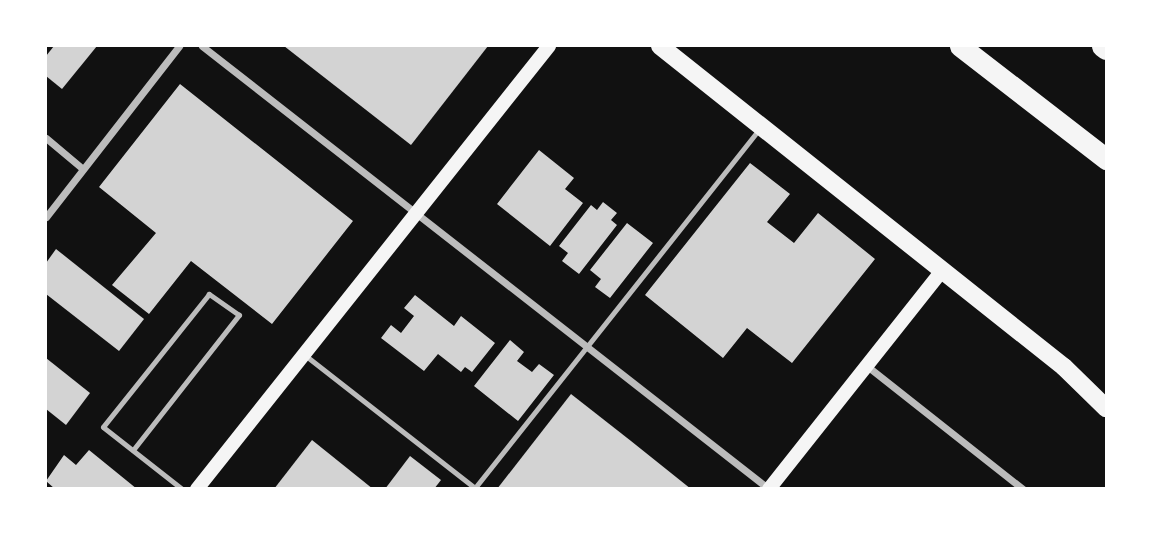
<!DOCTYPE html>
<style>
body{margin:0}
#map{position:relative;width:1152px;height:534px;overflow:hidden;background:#111;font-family:Bitter,serif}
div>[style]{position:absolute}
.building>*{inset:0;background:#d3d3d3}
.service>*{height:5px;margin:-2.5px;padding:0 2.5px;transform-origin:2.5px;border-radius:2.5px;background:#bcbcbc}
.minor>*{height:7px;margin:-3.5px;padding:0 3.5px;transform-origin:3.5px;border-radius:3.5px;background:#bcbcbc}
.secondary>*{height:14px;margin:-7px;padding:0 7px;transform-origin:7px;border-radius:7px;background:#f5f5f5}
.primary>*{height:18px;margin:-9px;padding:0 9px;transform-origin:9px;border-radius:9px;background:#f5f5f5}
.motorway>*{height:21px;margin:-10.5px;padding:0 10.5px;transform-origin:10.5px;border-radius:10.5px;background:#f5f5f5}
span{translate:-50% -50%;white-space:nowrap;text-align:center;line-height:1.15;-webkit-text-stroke:5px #fff;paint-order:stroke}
.frame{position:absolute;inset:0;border:47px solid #fff;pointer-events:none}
</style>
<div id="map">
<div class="building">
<div style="clip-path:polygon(54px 46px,97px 46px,62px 89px,46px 76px,46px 56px)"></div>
<div style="clip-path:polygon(284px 46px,488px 46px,411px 145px)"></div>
<div style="clip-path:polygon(180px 84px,353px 221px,272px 324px,191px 261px,149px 314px,112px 285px,156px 233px,99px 187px)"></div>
<div style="clip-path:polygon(539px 150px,574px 178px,565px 189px,583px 203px,550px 246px,497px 204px)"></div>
<div style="clip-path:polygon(750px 163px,790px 194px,767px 222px,794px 243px,818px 213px,875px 259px,792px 363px,747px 328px,723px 358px,645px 295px)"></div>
<div style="clip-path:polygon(603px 202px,617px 213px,611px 220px,617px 225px,579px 274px,562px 261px,568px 253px,559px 246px,591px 205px,597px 210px)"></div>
<div style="clip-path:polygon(627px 223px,653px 243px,610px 298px,595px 287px,601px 279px,590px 270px)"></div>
<div style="clip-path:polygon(56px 249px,144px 319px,119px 351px,46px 294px,46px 263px)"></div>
<div style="clip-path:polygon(415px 295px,454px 326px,461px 316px,495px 343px,472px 372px,465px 367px,461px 372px,438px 354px,424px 371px,381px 338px,391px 325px,401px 333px,414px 316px,404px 308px)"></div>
<div style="clip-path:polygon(510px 340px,524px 352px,517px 361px,532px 372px,539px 364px,554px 375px,518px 421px,474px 386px)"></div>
<div style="clip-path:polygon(46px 358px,90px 393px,66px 425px,46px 409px)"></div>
<div style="clip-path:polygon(571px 394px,631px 441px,691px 489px,497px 489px)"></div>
<div style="clip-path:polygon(312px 440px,373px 489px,274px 489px)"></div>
<div style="clip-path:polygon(89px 450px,137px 489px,55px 489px,46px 481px,64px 455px,76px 465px)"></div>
<div style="clip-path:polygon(410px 456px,441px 480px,434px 489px,385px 489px)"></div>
</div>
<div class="service">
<div style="left:306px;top:356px;width:214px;rotate:38deg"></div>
<div style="left:133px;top:450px;width:172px;rotate:-51.9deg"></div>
<div style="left:239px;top:315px;width:37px;rotate:-145deg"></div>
<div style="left:209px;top:294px;width:170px;rotate:128.6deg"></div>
<div style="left:103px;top:427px;width:100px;rotate:38.1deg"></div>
<div style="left:474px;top:489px;width:458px;rotate:-51.6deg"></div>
</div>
<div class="minor">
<div style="left:202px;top:46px;width:720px;rotate:38deg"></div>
<div style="left:46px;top:138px;width:48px;rotate:40deg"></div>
<div style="left:46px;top:217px;width:217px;rotate:-52.1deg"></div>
<div style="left:867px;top:366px;width:199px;rotate:38.3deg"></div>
</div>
<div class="secondary">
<div style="left:197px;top:489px;width:566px;rotate:-51.53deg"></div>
<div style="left:769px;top:489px;width:278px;rotate:-51.6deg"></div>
</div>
<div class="primary">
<div style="left:660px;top:46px;width:516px;rotate:38.47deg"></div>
<div style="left:1064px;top:367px;width:59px;rotate:44.3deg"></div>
</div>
<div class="motorway">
<div style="left:960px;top:46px;width:185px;rotate:37.7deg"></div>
<div style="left:1102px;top:46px;width:5px;rotate:37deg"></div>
</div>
<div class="frame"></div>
</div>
